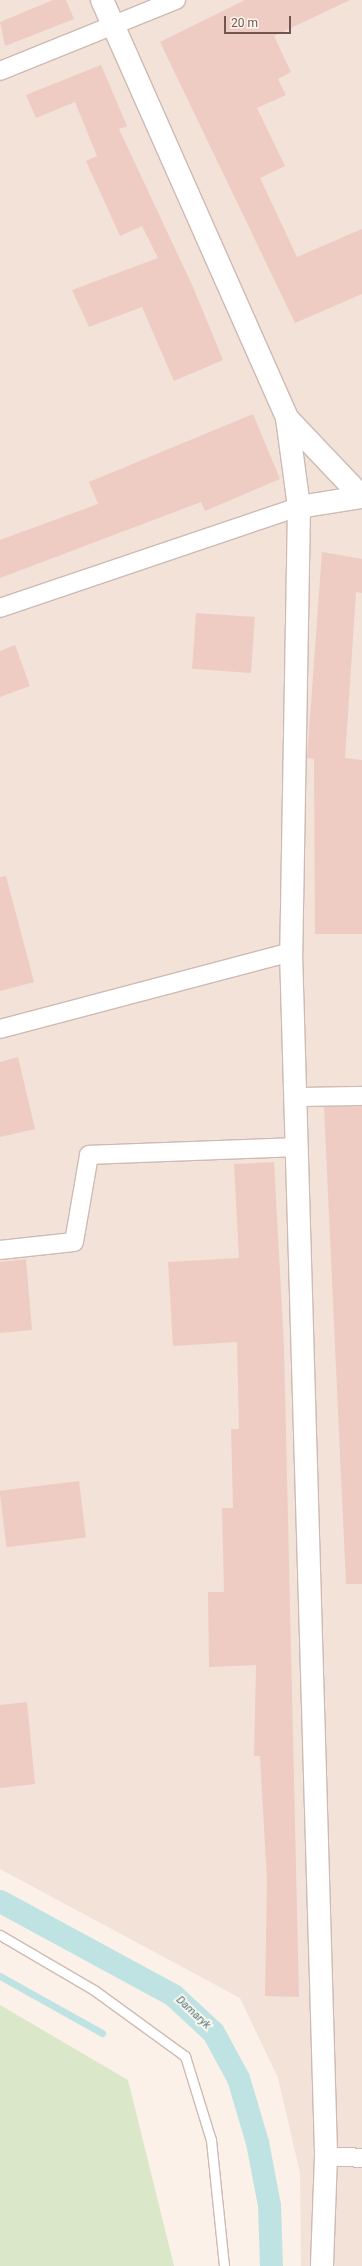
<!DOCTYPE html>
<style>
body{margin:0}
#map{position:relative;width:362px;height:2266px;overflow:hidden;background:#fbf1e9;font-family:Roboto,sans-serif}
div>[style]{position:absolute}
.residential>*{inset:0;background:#f2e2d8}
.green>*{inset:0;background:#dae7c8}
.stream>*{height:7px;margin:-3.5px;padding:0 3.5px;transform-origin:3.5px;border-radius:3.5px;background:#bfe3e2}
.canal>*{height:23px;margin:-11.5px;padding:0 11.5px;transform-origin:11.5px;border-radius:11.5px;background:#bfe3e2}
.building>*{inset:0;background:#eeccc3;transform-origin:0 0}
.roads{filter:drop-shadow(1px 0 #cebab3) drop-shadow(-1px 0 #cebab3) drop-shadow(0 1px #cebab3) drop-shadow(0 -1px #cebab3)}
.lane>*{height:9px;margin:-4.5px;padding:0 4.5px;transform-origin:4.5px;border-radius:4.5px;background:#fff}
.street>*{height:18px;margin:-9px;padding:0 9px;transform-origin:9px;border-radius:9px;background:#fff}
.secondary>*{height:22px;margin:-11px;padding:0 11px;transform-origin:11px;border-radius:11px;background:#fff}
span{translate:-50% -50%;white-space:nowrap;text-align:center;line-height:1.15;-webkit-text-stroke:4px #fef5ef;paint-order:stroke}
.water-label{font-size:11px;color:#437676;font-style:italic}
.scale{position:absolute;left:224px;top:16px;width:67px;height:18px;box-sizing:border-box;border:2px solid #73554f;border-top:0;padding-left:5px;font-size:12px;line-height:14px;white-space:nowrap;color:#73554f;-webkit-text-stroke:3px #fef5ef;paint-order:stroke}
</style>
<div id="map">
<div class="residential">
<div style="clip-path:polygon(0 0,362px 0,362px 2266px,301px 2266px,300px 2173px,278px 2078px,240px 1998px,0 1869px)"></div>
</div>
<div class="green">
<div style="clip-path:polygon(0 2005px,128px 2080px,174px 2266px,0 2266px)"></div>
</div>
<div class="stream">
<div style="left:0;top:1976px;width:117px;rotate:29.2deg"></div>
</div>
<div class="canal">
<div style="left:0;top:1901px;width:197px;rotate:28.5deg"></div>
<div style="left:173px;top:1995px;width:54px;rotate:42.8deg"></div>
<div style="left:213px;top:2032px;width:52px;rotate:61.5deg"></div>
<div style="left:238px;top:2078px;width:67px;rotate:73.5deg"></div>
<div style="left:257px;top:2142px;width:64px;rotate:79.2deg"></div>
<div style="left:269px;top:2205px;width:61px;rotate:88.1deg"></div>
</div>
<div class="building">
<div style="clip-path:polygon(53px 0,66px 0,74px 19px,5px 46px,0 22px)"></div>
<div style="clip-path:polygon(245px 0,350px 0,274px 36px,291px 72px,278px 79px,286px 95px,257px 108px,285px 166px,260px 178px,297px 257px,362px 229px,362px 294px,295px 323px,160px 42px)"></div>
<div style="clip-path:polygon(101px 65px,127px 126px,119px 129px,193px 287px,223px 360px,174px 381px,142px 307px,89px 327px,72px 290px,158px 258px,142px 226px,120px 236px,86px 161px,97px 156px,75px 102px,36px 118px,26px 95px)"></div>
<div style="clip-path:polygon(253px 414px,280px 479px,205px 511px,201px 502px,0 578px,0 540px,98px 504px,89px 482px)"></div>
<div style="clip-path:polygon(322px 552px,362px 559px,362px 593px,356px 592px,345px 758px,362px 760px,362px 934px,315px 934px,314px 759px,307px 758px)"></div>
<div style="left:196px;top:613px;width:59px;height:56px;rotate:4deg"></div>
<div style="clip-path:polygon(15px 645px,30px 686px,0 697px,0 651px)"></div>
<div style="clip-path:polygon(6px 876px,34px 982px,0 991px,0 877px)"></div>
<div style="clip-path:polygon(18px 1057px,35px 1129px,0 1137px,0 1062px)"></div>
<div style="clip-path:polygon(362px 1106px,362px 1584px,346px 1584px,324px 1107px)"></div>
<div style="clip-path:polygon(274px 1162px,284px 1346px,299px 1997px,265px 1996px,267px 1881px,260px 1756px,254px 1756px,256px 1665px,209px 1667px,208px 1592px,224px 1592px,222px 1508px,233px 1508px,231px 1429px,239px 1429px,237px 1342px,173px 1346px,168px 1262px,239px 1258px,234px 1164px)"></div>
<div style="clip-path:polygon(26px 1259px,32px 1330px,0 1333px,0 1262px)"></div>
<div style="left:79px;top:1481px;width:57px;height:80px;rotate:83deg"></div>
<div style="clip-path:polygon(27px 1702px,35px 1784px,0 1788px,0 1705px)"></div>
</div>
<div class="roads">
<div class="lane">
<div style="left:0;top:1935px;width:109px;rotate:30.3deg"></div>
<div style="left:94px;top:1990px;width:112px;rotate:36deg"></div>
<div style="left:185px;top:2056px;width:88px;rotate:72.8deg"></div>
<div style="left:211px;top:2140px;width:127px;rotate:84.1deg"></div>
</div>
<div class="street">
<div style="left:0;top:71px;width:190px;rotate:-22deg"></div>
<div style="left:0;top:608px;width:316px;rotate:-18.7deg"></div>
<div style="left:0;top:1029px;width:301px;rotate:-14.8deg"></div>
<div style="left:295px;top:1097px;width:67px;rotate:-0.9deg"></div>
<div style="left:0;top:1250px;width:74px;rotate:-6.2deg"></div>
<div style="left:74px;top:1242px;width:88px;rotate:-80.2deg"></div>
<div style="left:89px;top:1155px;width:207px;rotate:-2.2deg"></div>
<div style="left:326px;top:2156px;width:36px;rotate:3deg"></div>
</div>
<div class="secondary">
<div style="left:102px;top:0;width:457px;rotate:66.1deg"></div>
<div style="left:287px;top:418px;width:90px;rotate:82.3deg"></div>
<div style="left:299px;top:507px;width:64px;rotate:-9deg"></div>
<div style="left:287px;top:418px;width:109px;rotate:46.5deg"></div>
<div style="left:299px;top:507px;width:445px;rotate:91deg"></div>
<div style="left:291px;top:952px;width:1205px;rotate:88.33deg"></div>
<div style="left:326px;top:2156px;width:110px;rotate:92.1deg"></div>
</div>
</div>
<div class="water-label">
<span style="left:193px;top:2013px;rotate:43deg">Damaryk</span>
</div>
<div class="scale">20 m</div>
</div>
